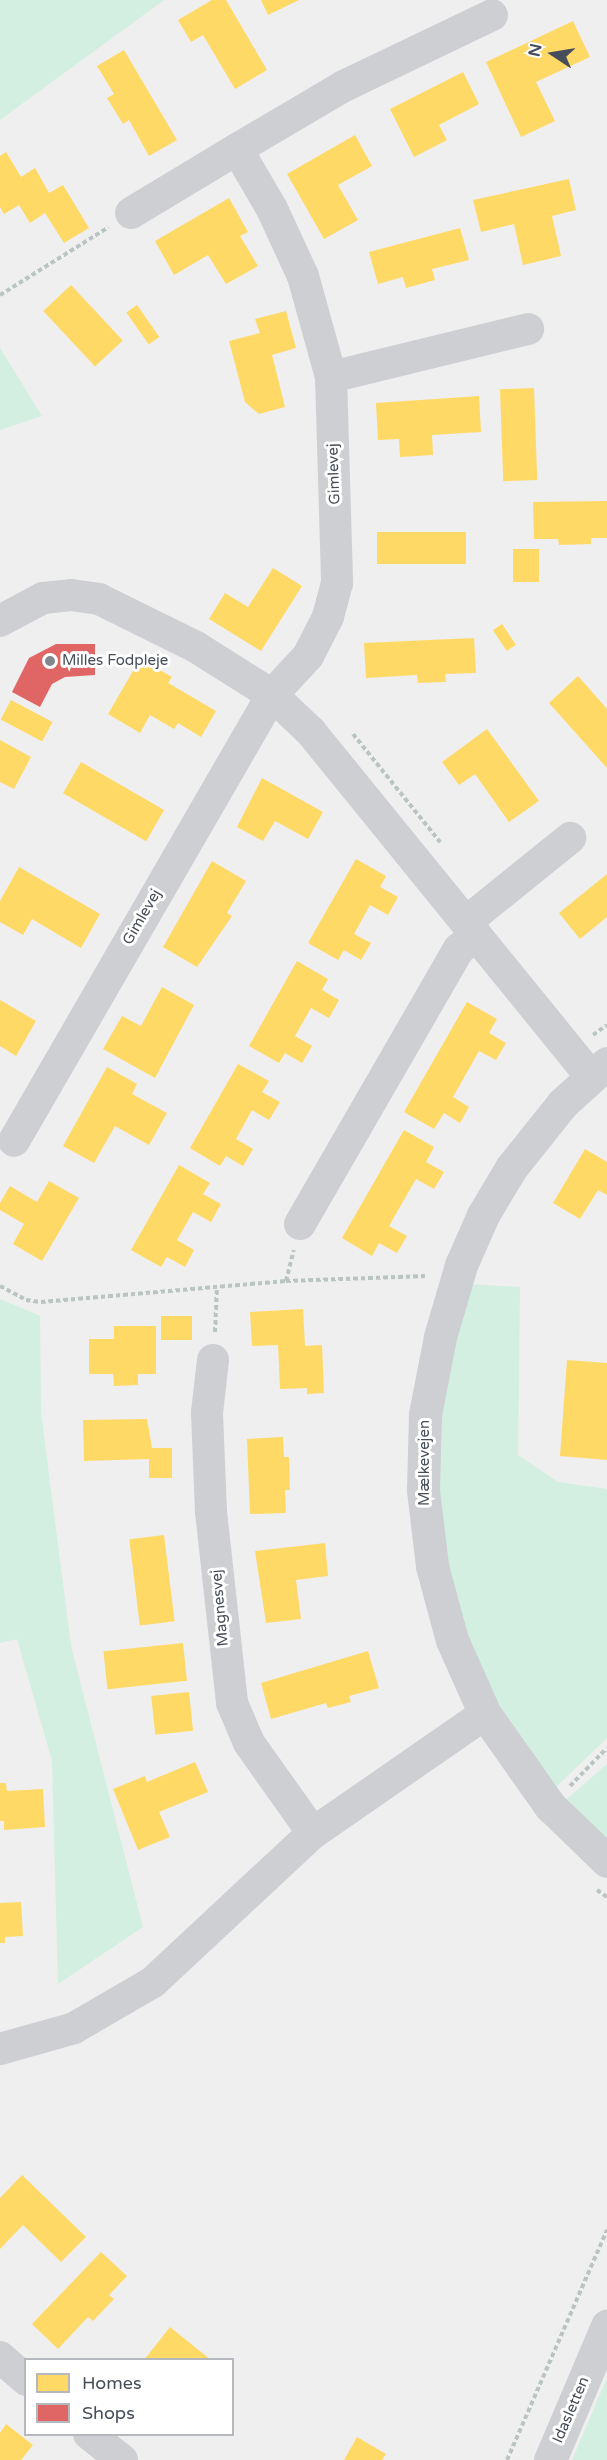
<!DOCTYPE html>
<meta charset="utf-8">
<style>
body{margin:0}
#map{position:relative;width:607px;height:2460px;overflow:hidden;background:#efefef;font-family:"Varela Round",sans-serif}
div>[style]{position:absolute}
.green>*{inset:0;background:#d2efe2}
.homes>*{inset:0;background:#ffd966;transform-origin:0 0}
.shops>*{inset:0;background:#e06666}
.path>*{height:4px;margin-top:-2px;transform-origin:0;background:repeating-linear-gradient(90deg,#b9c4c3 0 4.5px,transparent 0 7.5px)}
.minor>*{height:32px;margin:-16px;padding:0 16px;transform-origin:16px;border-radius:16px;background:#cdcfd2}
.tertiary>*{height:33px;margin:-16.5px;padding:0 16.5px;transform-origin:16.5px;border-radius:16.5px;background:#cdcfd2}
.dots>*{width:16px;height:16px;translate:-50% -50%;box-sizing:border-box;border:3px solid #fff;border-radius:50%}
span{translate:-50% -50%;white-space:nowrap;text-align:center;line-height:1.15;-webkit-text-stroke:6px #fff;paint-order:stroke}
.street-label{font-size:15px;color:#464e5b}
.poi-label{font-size:15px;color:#464e5b}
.left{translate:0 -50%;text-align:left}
.legend{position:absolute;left:24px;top:2358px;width:210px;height:78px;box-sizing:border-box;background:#fff;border:2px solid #b5b8bd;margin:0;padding:8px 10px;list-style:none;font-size:18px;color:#464e5b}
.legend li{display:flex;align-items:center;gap:12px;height:30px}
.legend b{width:30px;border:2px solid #b5b8bd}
.north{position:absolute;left:523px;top:24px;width:60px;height:60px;-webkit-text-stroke:4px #fff;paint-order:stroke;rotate:282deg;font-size:16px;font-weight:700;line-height:24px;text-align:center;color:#464e5b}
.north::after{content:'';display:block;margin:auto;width:21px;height:27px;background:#464e5b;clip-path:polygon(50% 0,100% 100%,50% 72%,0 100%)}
</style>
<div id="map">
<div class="green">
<div style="clip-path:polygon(0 0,164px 0,0 120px)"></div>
<div style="clip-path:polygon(0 348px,42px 416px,0 430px)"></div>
<div style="clip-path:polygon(469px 1284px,520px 1287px,518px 1455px,558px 1482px,607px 1489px,607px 1738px,555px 1788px,493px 1699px,466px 1631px,442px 1544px,436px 1413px)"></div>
<div style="clip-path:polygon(0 1299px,40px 1316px,41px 1412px,71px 1646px,143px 1927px,58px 1984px,52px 1761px,17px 1639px,0 1643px)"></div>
<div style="clip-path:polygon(607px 1764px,607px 1843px,567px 1799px)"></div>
<div style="clip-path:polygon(607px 2378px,607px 2460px,572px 2460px)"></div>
</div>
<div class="homes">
<div style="clip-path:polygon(212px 0,226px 0,267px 70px,235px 89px,203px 35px,191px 42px,178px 20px)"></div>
<div style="clip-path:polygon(261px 0,299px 0,268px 15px)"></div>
<div style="clip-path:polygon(573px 21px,590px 57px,536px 82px,555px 121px,521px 137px,486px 62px)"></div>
<div style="clip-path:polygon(124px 50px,177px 140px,149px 156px,129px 120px,123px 124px,107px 98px,114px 94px,97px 66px)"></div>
<div style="clip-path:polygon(463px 72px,479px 104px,439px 125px,447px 140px,414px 157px,390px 109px)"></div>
<div style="clip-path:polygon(355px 135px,372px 166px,338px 185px,358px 220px,324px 239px,287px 174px)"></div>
<div style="clip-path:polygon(6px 152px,21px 177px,35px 168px,49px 193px,63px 185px,89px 228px,64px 243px,45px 213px,30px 223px,19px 205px,4px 214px,0 207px,0 156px)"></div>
<div style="clip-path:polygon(569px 179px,576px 210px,552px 216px,561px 256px,523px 265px,514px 224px,481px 232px,473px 200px)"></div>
<div style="clip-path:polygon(229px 198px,248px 232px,240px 236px,258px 266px,226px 284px,208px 255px,174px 275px,155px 241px)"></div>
<div style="clip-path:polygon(460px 228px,469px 260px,432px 269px,435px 280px,406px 288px,403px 277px,378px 284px,369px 252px)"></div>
<div style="left:71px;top:285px;width:76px;height:38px;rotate:47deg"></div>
<div style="left:137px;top:305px;width:39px;height:13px;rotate:55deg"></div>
<div style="clip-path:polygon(286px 311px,296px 348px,272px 355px,285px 407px,259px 414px,245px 402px,229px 341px,260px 333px,255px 319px)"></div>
<div style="left:534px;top:388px;width:92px;height:34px;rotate:88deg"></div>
<div style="clip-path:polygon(479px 396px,481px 432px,432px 435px,433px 455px,400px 457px,399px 439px,378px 440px,376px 403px)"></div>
<div style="clip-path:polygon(607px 501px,607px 538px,591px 538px,591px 544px,559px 545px,558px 539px,534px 539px,533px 502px)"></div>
<div style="left:377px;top:532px;width:89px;height:32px"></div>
<div style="left:513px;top:549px;width:26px;height:33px"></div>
<div style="clip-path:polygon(273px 568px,302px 586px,261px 651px,209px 619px,225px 593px,248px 607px)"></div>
<div style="left:502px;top:624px;width:25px;height:11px;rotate:56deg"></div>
<div style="clip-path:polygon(474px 638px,476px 673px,445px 674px,446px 682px,418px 683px,417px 675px,366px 678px,364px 643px)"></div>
<div style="clip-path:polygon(140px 659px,172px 677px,168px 683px,216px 711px,201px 737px,178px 723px,174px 729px,150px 715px,140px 733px,108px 714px)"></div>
<div style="clip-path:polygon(578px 676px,607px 709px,607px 768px,549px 703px)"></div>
<div style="left:11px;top:700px;width:47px;height:22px;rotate:28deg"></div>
<div style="clip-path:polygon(487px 729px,539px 801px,509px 822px,475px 774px,459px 785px,442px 762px)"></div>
<div style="clip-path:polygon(0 740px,31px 757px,14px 789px,0 782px)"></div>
<div style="left:81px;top:762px;width:96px;height:36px;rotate:30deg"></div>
<div style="clip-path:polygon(262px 778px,323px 812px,308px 839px,275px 821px,263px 841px,237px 827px)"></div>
<div style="clip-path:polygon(356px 859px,386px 876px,380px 887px,398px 897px,388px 915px,370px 905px,354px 934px,371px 943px,361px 960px,344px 950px,338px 960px,308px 943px)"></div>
<div style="clip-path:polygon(212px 861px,246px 881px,227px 913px,232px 916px,197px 967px,163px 947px)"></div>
<div style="clip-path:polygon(19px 867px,100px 914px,81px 948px,32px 919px,23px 935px,0 922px,0 901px)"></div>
<div style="clip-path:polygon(607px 874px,607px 917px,580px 939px,559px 913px)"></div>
<div style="clip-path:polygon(297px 961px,328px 979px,322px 990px,339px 1000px,329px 1018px,311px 1008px,295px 1036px,312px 1046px,302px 1063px,285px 1053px,279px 1063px,249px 1046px)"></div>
<div style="clip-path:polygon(162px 987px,194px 1005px,155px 1078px,103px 1049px,122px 1016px,141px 1026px)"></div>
<div style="clip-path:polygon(0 1000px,36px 1021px,16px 1056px,0 1046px)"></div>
<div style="clip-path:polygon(467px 1002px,497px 1019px,489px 1033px,506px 1043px,496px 1060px,479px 1051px,453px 1097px,469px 1107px,460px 1123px,444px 1113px,434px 1129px,404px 1112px)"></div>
<div style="clip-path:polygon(238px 1064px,269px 1081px,262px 1092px,280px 1102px,269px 1120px,252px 1110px,236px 1139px,253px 1149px,243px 1166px,226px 1156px,220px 1166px,190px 1148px)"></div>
<div style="clip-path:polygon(107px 1067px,137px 1084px,132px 1094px,167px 1113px,149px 1145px,115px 1126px,94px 1163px,63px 1146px)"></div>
<div style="clip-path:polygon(404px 1130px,434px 1147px,426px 1162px,444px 1172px,434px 1189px,416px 1179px,389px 1226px,407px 1236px,397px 1253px,379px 1243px,372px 1256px,342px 1238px)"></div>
<div style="clip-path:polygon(585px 1149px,607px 1162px,607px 1195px,598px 1190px,580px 1219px,553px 1203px)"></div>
<div style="clip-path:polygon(179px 1165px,210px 1183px,203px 1194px,221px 1204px,211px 1222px,193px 1212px,177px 1240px,194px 1250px,185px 1267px,167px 1257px,161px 1267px,131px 1250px)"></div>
<div style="clip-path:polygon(49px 1181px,79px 1198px,42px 1261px,13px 1244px,24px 1224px,0 1210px,0 1203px,10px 1186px,37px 1202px)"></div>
<div style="clip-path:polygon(303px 1309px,305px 1346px,322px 1345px,324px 1393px,307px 1394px,307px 1388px,280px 1389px,278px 1345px,252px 1346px,250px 1312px)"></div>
<div style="left:161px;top:1316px;width:31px;height:24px"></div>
<div style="clip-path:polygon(114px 1326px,156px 1326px,156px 1374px,138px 1374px,138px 1385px,114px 1386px,113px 1374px,89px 1374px,89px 1339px,114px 1339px)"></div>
<div style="clip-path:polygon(567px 1360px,607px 1363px,607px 1460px,560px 1456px)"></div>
<div style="clip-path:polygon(147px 1419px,152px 1448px,172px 1448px,172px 1478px,149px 1478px,149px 1459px,84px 1461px,83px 1420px)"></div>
<div style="clip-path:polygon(283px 1437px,284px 1457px,289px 1457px,290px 1490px,285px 1490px,286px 1513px,250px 1514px,247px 1439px)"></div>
<div style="left:164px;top:1535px;width:87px;height:35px;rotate:83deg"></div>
<div style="clip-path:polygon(325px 1543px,328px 1576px,296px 1580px,301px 1619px,266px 1623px,255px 1551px)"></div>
<div style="left:183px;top:1643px;width:38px;height:80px;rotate:84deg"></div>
<div style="clip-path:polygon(368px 1651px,379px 1688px,349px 1696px,351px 1702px,328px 1708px,326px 1703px,271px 1719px,261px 1683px)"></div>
<div style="left:189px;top:1692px;width:39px;height:38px;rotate:84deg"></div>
<div style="clip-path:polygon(195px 1762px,208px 1792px,159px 1812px,170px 1837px,138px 1850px,113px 1789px,145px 1776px,147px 1782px)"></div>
<div style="clip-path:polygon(0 1783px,6px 1783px,7px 1791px,43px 1789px,45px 1827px,4px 1830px,4px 1821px,0 1821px)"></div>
<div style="clip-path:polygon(21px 1902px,23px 1936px,5px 1937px,5px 1943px,0 1943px,0 1903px)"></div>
<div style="clip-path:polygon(22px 2175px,86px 2237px,61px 2262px,23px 2225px,0 2249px,0 2198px)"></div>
<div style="clip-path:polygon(101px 2252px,127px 2276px,109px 2295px,114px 2299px,93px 2321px,88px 2317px,58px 2349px,32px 2324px)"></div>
<div style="clip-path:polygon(170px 2327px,211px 2360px,144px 2360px)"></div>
<div style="clip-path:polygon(6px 2424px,33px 2445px,21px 2460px,0 2460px,0 2433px)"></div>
<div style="clip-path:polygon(357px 2437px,386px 2454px,382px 2460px,344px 2460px)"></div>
</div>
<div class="shops">
<div style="clip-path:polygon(56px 644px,95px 644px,95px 675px,65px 677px,52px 684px,40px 707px,12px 692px,29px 658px)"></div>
</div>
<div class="path">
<div style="left:0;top:295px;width:128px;rotate:-32deg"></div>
<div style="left:353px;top:734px;width:139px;rotate:51.1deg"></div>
<div style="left:593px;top:1035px;width:17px;rotate:-36deg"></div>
<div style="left:286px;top:1281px;width:32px;rotate:-76deg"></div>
<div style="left:0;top:1286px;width:30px;rotate:28deg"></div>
<div style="left:26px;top:1300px;width:15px;rotate:8deg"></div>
<div style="left:41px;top:1302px;width:246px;rotate:-4.9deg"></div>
<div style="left:286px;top:1281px;width:140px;rotate:-2deg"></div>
<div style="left:215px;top:1332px;width:45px;rotate:-87.5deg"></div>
<div style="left:570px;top:1786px;width:53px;rotate:-45.8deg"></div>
<div style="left:597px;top:1890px;width:12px;rotate:35deg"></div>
<div style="left:507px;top:2460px;width:251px;rotate:-66.5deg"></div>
</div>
<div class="minor">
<div style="left:237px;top:149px;width:124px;rotate:-30.5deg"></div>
<div style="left:344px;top:86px;width:164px;rotate:-25.6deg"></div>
<div style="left:131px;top:213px;width:124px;rotate:-31.1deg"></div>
<div style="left:237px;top:149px;width:69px;rotate:59.7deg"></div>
<div style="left:272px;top:209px;width:74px;rotate:65.2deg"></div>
<div style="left:303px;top:276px;width:105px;rotate:74.5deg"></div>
<div style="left:331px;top:377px;width:206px;rotate:88.3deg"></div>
<div style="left:337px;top:583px;width:35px;rotate:105deg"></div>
<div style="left:328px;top:617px;width:44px;rotate:117.1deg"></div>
<div style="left:308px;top:656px;width:53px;rotate:132.7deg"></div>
<div style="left:272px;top:695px;width:54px;rotate:43.5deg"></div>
<div style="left:311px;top:732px;width:444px;rotate:50.9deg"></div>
<div style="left:331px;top:377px;width:203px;rotate:-13.7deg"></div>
<div style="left:0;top:621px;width:49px;rotate:-28.1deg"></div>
<div style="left:43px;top:598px;width:28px;rotate:-6deg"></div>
<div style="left:71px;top:595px;width:28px;rotate:8deg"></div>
<div style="left:99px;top:599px;width:108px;rotate:26.3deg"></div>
<div style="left:196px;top:647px;width:90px;rotate:32.3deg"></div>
<div style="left:272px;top:695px;width:515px;rotate:120.05deg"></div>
<div style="left:466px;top:922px;width:134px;rotate:-38.9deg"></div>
<div style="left:300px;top:1224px;width:318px;rotate:-60deg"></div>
<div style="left:459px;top:949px;width:22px;rotate:-39deg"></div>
<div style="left:213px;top:1360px;width:53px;rotate:96.5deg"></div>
<div style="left:207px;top:1413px;width:99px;rotate:87.7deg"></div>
<div style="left:211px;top:1512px;width:192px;rotate:83.7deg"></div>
<div style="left:232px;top:1703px;width:43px;rotate:67deg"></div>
<div style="left:249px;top:1743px;width:110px;rotate:54.6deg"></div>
<div style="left:0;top:2049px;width:77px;rotate:-15.8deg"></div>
<div style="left:74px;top:2028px;width:91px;rotate:-30.2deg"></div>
<div style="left:153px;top:1982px;width:219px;rotate:-43deg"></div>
<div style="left:313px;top:1833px;width:209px;rotate:-34.7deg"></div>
<div style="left:0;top:2357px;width:35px;rotate:41deg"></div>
<div style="left:89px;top:2434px;width:42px;rotate:38.2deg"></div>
</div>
<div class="tertiary">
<div style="left:607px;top:1063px;width:61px;rotate:137.7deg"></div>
<div style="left:562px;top:1104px;width:82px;rotate:128.6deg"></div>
<div style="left:511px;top:1168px;width:55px;rotate:120.8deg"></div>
<div style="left:483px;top:1215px;width:55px;rotate:113.7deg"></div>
<div style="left:461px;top:1265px;width:75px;rotate:106.3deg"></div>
<div style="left:440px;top:1337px;width:78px;rotate:101deg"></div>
<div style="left:425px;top:1414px;width:76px;rotate:91.5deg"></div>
<div style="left:423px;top:1490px;width:77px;rotate:83.2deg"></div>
<div style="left:432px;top:1566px;width:77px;rotate:74.9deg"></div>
<div style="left:452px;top:1640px;width:81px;rotate:66deg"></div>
<div style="left:485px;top:1714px;width:113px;rotate:54.8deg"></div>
<div style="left:550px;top:1806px;width:79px;rotate:44deg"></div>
<div style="left:550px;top:2460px;width:146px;rotate:-67deg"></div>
</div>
<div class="dots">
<div style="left:50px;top:661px;background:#81868f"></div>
</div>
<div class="street-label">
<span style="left:334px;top:474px;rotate:-92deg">Gimlevej</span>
<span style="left:142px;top:917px;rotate:-60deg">Gimlevej</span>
<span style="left:425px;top:1463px;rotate:-90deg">Mælkevejen</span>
<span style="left:220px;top:1608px;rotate:-95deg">Magnesvej</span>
<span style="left:571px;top:2410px;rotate:-67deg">Idasletten</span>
</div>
<div class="poi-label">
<span class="left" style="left:62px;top:661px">Milles Fodpleje</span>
</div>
<ul class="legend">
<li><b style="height:16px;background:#ffd966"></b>Homes</li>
<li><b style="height:16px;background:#e06666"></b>Shops</li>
</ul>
<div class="north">N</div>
</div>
